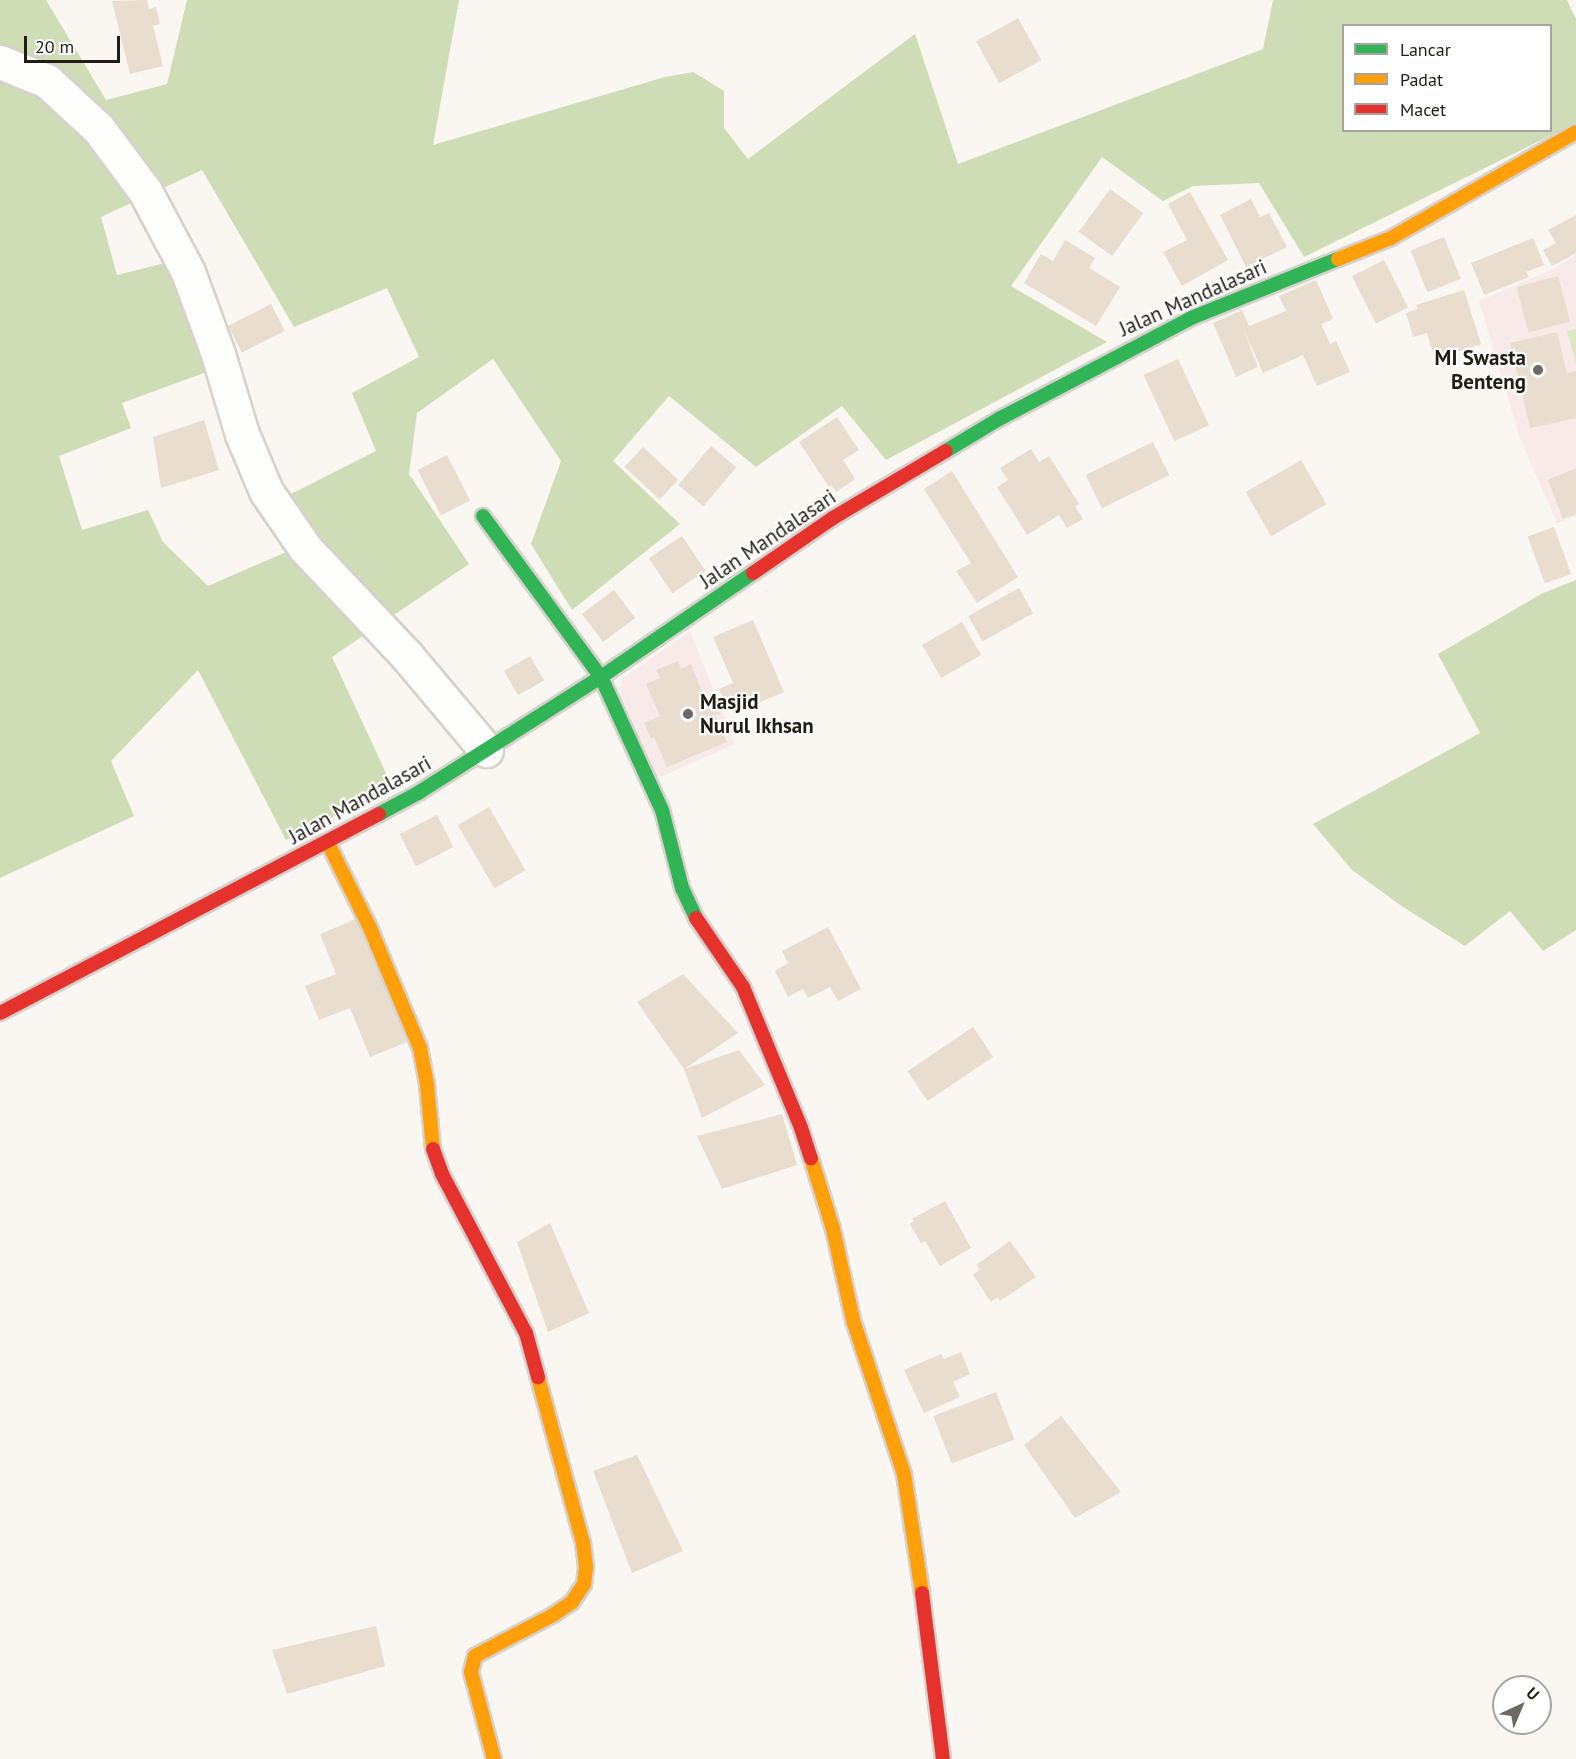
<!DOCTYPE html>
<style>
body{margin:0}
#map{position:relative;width:1576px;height:1759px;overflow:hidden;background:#faf6f2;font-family:"PT Sans",sans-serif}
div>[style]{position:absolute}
.education>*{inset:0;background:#f8eae8}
.green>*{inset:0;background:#dce8c5}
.forest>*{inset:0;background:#cfddb6}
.building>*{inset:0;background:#e8ddcf;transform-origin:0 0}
.roads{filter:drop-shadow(2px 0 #d6d1cc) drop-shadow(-2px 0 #d6d1cc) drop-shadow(0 2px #d6d1cc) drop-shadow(0 -2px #d6d1cc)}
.street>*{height:33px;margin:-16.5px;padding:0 16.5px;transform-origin:16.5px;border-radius:16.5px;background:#fefefd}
.fast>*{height:14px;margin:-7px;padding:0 7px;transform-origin:7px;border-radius:7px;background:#30b455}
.slow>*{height:14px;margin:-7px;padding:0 7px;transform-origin:7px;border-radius:7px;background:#ff9f0a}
.jam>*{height:14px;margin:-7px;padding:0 7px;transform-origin:7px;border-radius:7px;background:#e5322d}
.dots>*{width:16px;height:16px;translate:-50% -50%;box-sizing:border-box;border:3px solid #fff;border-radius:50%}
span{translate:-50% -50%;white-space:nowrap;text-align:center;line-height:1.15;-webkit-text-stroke:4.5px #fff;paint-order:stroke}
.street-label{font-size:21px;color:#211c14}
.poi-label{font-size:21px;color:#211c14;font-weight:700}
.right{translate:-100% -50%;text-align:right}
.left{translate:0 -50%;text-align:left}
.legend{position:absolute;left:1342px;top:24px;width:210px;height:108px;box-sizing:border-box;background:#fff;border:2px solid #a6a4a1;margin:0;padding:8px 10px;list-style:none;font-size:18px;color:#211c14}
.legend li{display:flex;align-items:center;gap:12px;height:30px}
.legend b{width:30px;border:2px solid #a6a4a1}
.north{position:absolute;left:1492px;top:1675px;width:60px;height:60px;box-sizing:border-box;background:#fff;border:2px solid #a6a4a1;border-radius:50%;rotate:44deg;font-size:16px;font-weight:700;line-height:24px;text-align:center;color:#211c14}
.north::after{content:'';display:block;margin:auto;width:21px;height:27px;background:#6d6862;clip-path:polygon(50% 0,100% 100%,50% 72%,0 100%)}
.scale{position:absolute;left:24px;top:36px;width:96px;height:27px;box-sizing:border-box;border:3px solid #211c14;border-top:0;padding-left:8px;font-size:18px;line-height:21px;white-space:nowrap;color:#211c14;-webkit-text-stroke:4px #fff;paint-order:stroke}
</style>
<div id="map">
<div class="education">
<div style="clip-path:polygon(1576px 255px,1576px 516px,1557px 523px,1520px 438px,1479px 301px,1549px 271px)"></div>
<div style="clip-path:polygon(690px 631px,735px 744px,656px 779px,619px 689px,622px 679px)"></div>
</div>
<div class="green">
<div style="clip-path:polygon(1576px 329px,1576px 363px,1567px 331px)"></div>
</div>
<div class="forest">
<div style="clip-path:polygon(evenodd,0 0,46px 0,106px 100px,167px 84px,187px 0,459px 0,433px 145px,665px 77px,693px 72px,724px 91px,724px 128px,748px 159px,915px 34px,958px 164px,1263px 49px,1273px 0,1567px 0,1576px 19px,1576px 123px,1304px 257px,1259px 183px,1193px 186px,1163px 201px,1102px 157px,1011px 286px,1107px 342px,886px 460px,842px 406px,756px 467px,669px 396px,613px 461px,680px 524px,572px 610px,531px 544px,561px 461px,493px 359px,417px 413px,409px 474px,469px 564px,332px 657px,393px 788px,286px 840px,198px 670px,111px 761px,134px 816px,0 878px,0 0,1344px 26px,1550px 26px,1550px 130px,1344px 130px,1344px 26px,0 0,202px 170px,294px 327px,387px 288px,419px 357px,352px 393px,376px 451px,287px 496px,316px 539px,208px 586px,163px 542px,148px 510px,82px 530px,59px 456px,131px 428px,122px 403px,212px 370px,165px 263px,117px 275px,101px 217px,202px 170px)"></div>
<div style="clip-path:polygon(1576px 580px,1576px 930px,1543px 951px,1510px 911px,1465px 946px,1403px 907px,1352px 870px,1313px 824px,1480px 733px,1438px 654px,1541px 594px)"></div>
</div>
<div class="building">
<div style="clip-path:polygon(147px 0,149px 9px,156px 7px,160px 24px,153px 26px,163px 66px,130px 74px,112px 1px)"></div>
<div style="left:1018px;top:18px;width:48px;height:48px;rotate:61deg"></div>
<div style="left:1110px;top:189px;width:41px;height:53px;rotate:36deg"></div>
<div style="clip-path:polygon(1190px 192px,1228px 260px,1182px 286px,1163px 252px,1187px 240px,1168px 204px)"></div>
<div style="clip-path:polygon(1251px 199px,1260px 217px,1269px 213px,1287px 247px,1246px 267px,1220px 215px)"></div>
<div style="clip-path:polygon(1576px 215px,1576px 253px,1552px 266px,1543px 250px,1556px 243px,1548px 230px)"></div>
<div style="left:1444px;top:237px;width:45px;height:36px;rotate:68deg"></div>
<div style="clip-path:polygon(1533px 238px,1544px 265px,1526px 272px,1529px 277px,1484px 295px,1471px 263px)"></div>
<div style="clip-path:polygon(1065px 240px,1095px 258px,1089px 268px,1120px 287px,1096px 326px,1024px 283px,1041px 254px,1053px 261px)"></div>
<div style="left:1384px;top:260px;width:53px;height:36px;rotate:63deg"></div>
<div style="left:1558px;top:276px;width:47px;height:43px;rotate:75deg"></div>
<div style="clip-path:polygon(1316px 280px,1333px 319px,1321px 324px,1330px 344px,1336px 341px,1350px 372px,1317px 386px,1303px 355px,1263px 373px,1243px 328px,1258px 367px,1236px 377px,1213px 323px,1242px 310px,1249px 326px,1286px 311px,1279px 296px)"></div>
<div style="clip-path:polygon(1464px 290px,1481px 344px,1435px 359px,1427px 333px,1413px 337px,1406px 313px,1418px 309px,1416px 305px)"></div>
<div style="left:271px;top:304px;width:30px;height:48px;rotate:63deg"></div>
<div style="clip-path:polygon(1557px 332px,1567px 373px,1576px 371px,1576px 418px,1530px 428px,1510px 343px)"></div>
<div style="left:1178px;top:359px;width:73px;height:38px;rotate:65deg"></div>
<div style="clip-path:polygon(837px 417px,859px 450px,843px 460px,855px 479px,836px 492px,831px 485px,829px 487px,799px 442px)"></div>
<div style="clip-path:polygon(204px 420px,219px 470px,161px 488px,153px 437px)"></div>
<div style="left:1153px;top:442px;width:37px;height:75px;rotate:64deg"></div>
<div style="left:711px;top:446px;width:33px;height:51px;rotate:40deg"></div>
<div style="left:643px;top:447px;width:48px;height:27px;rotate:43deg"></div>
<div style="clip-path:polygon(1031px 449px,1039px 462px,1049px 456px,1079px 504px,1075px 506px,1083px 519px,1067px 528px,1059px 515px,1027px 535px,997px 487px,1008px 480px,1000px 468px)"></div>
<div style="left:447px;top:455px;width:51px;height:33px;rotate:63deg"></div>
<div style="left:1301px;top:460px;width:51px;height:64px;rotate:60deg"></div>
<div style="clip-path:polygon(1576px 468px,1576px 514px,1563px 519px,1548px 480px)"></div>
<div style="clip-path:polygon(952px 471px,1018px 577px,977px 603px,956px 571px,971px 563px,924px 489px)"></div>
<div style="left:1554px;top:527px;width:50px;height:28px;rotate:70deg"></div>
<div style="left:682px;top:536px;width:42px;height:40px;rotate:56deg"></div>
<div style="left:1019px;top:588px;width:29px;height:58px;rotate:61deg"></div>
<div style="left:614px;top:590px;width:35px;height:40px;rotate:53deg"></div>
<div style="clip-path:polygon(753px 620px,784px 692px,744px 709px,742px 704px,728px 710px,719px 689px,733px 683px,713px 637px)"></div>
<div style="left:962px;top:622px;width:38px;height:46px;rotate:60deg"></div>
<div style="left:530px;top:656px;width:28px;height:30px;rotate:60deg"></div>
<div style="clip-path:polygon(678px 661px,681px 669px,691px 664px,705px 699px,712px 696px,720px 714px,715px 715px,727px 742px,667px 767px,654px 737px,651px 739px,644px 723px,660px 716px,646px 684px,660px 678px,656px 670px)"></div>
<div style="left:489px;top:807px;width:73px;height:36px;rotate:60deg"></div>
<div style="left:437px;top:815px;width:36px;height:42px;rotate:63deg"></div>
<div style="clip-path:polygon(356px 919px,407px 1042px,370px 1057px,350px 1008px,319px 1020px,305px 986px,336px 974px,320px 934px)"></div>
<div style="clip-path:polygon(828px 927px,861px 989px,838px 1001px,830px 987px,808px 998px,803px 989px,788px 997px,775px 971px,788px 963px,782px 951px)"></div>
<div style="clip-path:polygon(683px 974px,738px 1033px,684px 1069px,739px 1050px,765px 1085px,702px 1118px,684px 1069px,637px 1002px)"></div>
<div style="left:973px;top:1027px;width:36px;height:79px;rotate:56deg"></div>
<div style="clip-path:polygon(782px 1114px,797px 1165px,722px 1189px,697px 1136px)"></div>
<div style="clip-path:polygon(945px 1201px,971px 1248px,940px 1266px,925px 1241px,921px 1243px,910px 1224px,914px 1221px,912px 1219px)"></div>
<div style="clip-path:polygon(550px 1223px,589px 1313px,548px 1332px,517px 1242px)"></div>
<div style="clip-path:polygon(1010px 1241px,1036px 1277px,1000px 1301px,998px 1297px,991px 1302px,973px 1275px,980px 1270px,976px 1265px)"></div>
<div style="clip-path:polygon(961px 1352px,970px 1374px,953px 1382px,960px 1397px,924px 1413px,904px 1370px,941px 1354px,944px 1359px)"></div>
<div style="left:996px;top:1392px;width:51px;height:67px;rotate:69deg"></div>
<div style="clip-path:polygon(1061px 1416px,1121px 1492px,1075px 1518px,1024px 1445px)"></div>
<div style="clip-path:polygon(637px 1455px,683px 1551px,632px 1573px,593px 1471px)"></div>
<div style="clip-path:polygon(376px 1626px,385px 1666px,287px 1694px,272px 1650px)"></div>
</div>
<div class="roads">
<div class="street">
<div style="left:0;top:62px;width:51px;rotate:22deg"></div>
<div style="left:47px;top:81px;width:69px;rotate:42.7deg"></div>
<div style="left:98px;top:128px;width:79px;rotate:53.3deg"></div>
<div style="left:145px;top:191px;width:92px;rotate:62deg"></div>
<div style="left:188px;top:272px;width:87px;rotate:69.9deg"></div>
<div style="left:218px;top:354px;width:84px;rotate:73.3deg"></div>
<div style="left:242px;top:434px;width:62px;rotate:67.2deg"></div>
<div style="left:266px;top:491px;width:69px;rotate:55.6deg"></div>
<div style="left:305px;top:548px;width:149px;rotate:46.6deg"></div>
<div style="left:407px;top:656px;width:123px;rotate:50deg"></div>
</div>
<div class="fast">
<div style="left:946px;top:451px;width:62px;rotate:-31.1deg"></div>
<div style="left:999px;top:419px;width:217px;rotate:-27.7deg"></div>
<div style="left:1191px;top:318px;width:158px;rotate:-21.9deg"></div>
<div style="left:483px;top:516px;width:200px;rotate:53.8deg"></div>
<div style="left:601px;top:677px;width:146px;rotate:65.4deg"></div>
<div style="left:662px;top:810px;width:81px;rotate:75.6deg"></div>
<div style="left:682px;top:888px;width:33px;rotate:65deg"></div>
<div style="left:379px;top:814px;width:44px;rotate:-28.3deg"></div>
<div style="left:418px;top:793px;width:217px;rotate:-32.4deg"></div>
<div style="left:601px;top:677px;width:184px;rotate:-34.4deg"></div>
</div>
<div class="slow">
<div style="left:1338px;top:259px;width:57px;rotate:-21.6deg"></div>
<div style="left:1391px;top:238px;width:213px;rotate:-29.8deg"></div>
<div style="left:328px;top:843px;width:95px;rotate:63.7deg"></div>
<div style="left:370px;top:928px;width:130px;rotate:67.4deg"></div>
<div style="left:420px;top:1048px;width:38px;rotate:79deg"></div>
<div style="left:427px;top:1085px;width:64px;rotate:84.6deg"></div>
<div style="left:811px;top:1158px;width:74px;rotate:72.8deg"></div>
<div style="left:833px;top:1229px;width:93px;rotate:77.6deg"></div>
<div style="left:853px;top:1320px;width:162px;rotate:71.7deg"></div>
<div style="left:904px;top:1474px;width:120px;rotate:81.4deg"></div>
<div style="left:494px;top:1759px;width:90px;rotate:-104.8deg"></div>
<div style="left:471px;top:1672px;width:16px;rotate:-76deg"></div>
<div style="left:475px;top:1656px;width:88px;rotate:-27.7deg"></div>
<div style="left:553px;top:1615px;width:23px;rotate:-34deg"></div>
<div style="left:572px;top:1602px;width:22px;rotate:-56deg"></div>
<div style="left:584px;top:1584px;width:17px;rotate:-83deg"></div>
<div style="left:586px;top:1567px;width:24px;rotate:-97deg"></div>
<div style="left:583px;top:1543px;width:172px;rotate:-105.2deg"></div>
</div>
<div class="jam">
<div style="left:753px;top:573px;width:97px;rotate:-34.5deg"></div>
<div style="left:833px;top:518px;width:131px;rotate:-30.7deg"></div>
<div style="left:696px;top:918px;width:83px;rotate:55.7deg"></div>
<div style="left:743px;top:987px;width:152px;rotate:67.6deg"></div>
<div style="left:801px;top:1128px;width:32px;rotate:72deg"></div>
<div style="left:0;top:1013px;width:428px;rotate:-27.7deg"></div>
<div style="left:433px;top:1149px;width:27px;rotate:70deg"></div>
<div style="left:442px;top:1174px;width:180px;rotate:62.2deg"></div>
<div style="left:526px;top:1333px;width:46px;rotate:74.7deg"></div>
<div style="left:922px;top:1593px;width:167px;rotate:82.8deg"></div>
</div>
</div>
<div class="dots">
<div style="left:1538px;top:370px;background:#6d6862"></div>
<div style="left:688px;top:714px;background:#6d6862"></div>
</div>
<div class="street-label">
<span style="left:1193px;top:298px;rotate:-24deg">Jalan Mandalasari</span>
<span style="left:768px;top:539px;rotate:-34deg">Jalan Mandalasari</span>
<span style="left:360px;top:800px;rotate:-29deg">Jalan Mandalasari</span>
</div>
<div class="poi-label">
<span class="right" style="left:1526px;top:370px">MI Swasta<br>Benteng</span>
<span class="left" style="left:700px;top:714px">Masjid<br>Nurul Ikhsan</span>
</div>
<ul class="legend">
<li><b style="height:8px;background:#30b455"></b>Lancar</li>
<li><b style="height:8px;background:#ff9f0a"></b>Padat</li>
<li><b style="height:8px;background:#e5322d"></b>Macet</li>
</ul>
<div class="north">U</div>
<div class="scale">20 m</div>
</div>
